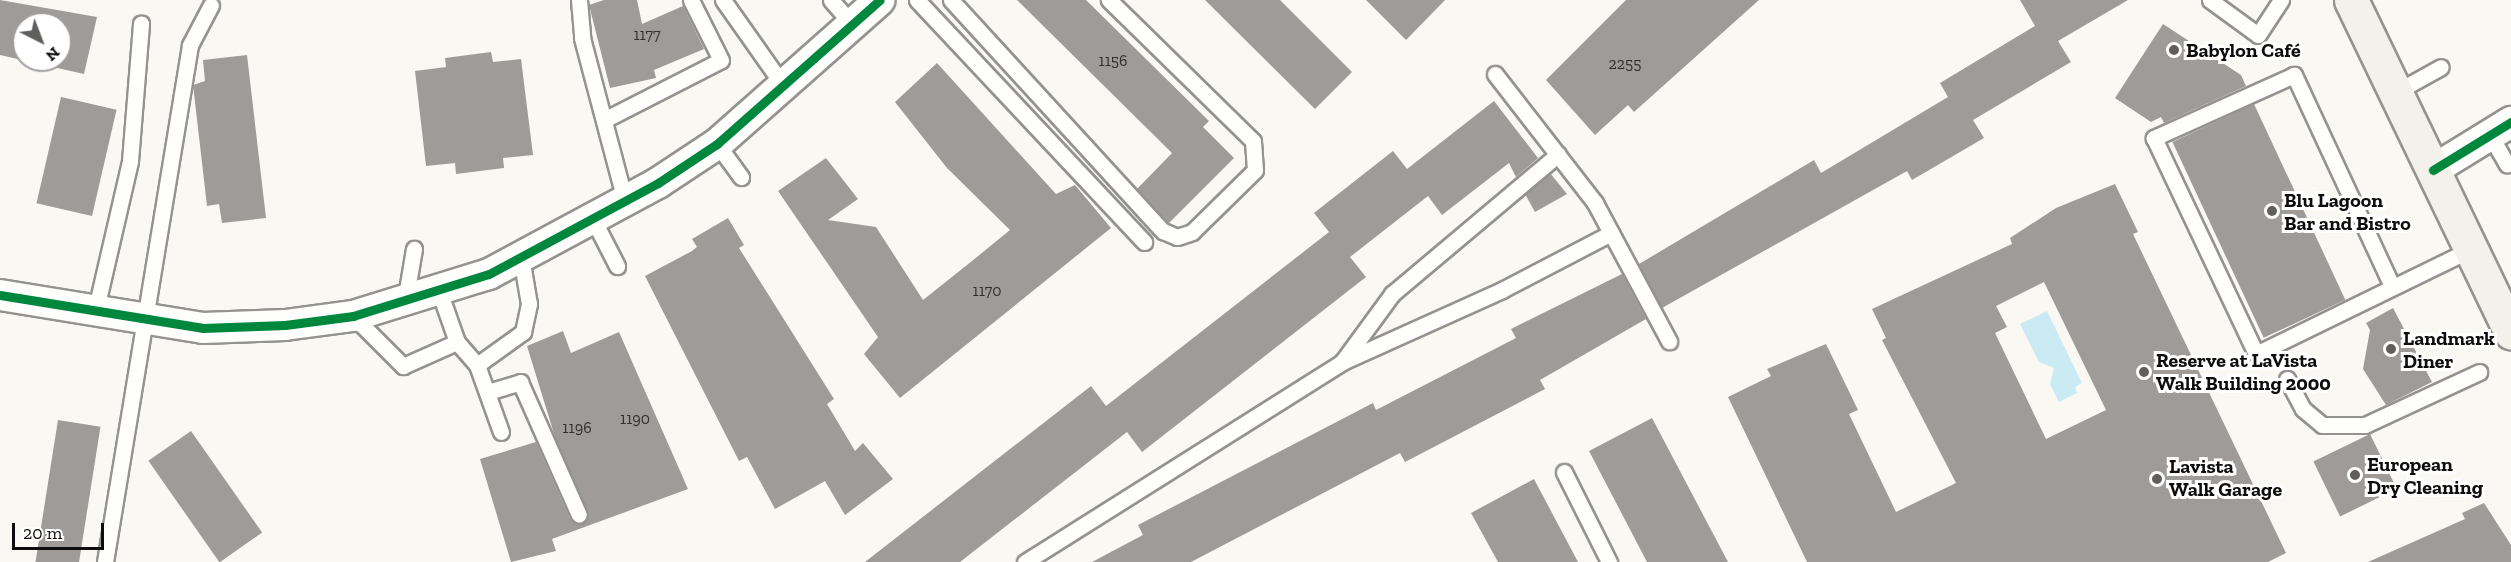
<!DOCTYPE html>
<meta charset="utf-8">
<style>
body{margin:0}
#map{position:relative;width:2511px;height:562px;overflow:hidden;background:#faf8f2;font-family:"Zilla Slab",serif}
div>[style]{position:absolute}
.water>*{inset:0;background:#caebf3}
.building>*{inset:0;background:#9e9b98;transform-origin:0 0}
.roads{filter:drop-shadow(2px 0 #949390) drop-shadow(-2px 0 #949390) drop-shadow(0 2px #949390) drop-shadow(0 -2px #949390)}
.lane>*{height:15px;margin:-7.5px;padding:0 7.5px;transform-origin:7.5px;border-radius:7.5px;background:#fefefd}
.street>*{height:30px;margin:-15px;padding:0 15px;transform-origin:15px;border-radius:15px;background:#fefefd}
.secondary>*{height:33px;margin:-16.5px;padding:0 16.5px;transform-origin:16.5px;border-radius:16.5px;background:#f4f1ea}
.cycleway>*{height:9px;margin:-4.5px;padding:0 4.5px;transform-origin:4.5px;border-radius:4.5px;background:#00873e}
.dots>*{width:16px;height:16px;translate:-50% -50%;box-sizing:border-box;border:3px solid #fff;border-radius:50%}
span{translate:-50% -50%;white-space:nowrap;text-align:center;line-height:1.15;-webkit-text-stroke:6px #fff;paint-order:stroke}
.number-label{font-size:16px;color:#313030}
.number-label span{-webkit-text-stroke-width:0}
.poi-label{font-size:20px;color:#0d0d0d;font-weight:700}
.left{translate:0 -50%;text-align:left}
.north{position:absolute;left:12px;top:12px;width:60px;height:60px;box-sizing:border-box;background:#fff;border:2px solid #9e9e9e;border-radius:50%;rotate:138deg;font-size:16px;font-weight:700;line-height:24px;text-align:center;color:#0d0d0d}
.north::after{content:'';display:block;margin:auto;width:21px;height:27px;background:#605f5d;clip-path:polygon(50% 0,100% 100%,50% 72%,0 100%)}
.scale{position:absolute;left:12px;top:523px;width:92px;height:27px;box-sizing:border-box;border:3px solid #0d0d0d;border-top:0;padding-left:8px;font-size:18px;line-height:21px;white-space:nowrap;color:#0d0d0d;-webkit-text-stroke:4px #fff;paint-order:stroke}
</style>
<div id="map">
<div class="water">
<div style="clip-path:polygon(2047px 311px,2082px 383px,2075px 387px,2077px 393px,2059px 402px,2050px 384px,2054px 368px,2039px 362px,2020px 324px)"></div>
</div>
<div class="building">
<div style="clip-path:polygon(evenodd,0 0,97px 17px,84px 74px,0 55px,0 0,24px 24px,60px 24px,60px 60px,24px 60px,24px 24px)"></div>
<div style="clip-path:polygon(604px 0,637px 0,642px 24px,683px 6px,704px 49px,654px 70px,656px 78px,610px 88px,589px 5px)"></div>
<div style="clip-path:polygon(1017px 0,1086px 0,1209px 121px,1203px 127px,1234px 158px,1169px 223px,1137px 189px,1172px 153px)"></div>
<div style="clip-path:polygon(1205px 0,1280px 0,1352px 72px,1315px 109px)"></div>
<div style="clip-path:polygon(1366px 0,1445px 0,1406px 40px)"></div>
<div style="clip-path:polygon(1626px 0,1759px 0,1634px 112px,1628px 105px,1595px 135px,1546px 80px)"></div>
<div style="clip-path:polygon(2020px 0,2128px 0,2058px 41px,2071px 62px,1973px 120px,1984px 138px,1912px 180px,1907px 171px,1662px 308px,1639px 264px,1814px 160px,1821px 173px,1948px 97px,1940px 83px,2035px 26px)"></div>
<div style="clip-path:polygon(2163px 24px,2241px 75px,2246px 86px,2164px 123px,2161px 117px,2151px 122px,2115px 98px)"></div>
<div style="clip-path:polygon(491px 52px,493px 62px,521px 59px,533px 155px,503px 158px,504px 168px,456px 174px,455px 163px,426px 166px,415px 71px,446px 67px,445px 58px)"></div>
<div style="clip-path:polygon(247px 55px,266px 218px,222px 223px,219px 204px,207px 206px,193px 85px,205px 81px,203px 60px)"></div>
<div style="clip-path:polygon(937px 63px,1056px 194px,1075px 185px,1111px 228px,900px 398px,864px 354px,878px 337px,778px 191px,826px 158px,858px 199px,828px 220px,876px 227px,923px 300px,972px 261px,1010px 230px,947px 168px,895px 102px)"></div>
<div style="left:61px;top:97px;width:57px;height:109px;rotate:13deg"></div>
<div style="clip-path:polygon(1494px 101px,1538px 158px,1516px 177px,1509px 163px,1442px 215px,1428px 196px,1350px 257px,1366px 277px,1142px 452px,1127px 432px,960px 562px,865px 562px,1091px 386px,1106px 406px,1329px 232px,1314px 213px,1393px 151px,1407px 169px)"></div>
<div style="left:2254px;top:104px;width:216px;height:90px;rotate:65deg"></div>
<div style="clip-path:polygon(1550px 173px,1567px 194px,1535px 212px,1525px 194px)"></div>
<div style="clip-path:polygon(evenodd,2115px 184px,2138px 232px,2133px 234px,2286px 553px,2268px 562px,1807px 562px,1728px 397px,1771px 376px,1767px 369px,1826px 344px,1858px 410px,1849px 414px,1896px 512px,1956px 483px,1882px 340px,1886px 338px,1872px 309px,2012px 244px,2010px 238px,2056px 208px,2115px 184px,2044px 282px,2106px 410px,2046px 439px,1995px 333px,2007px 327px,1996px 306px,2044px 282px)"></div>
<div style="clip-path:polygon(728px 218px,744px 245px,739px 248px,834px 399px,827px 404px,855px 451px,863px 443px,893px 479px,845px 515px,825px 481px,775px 509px,747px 457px,739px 461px,645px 276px,692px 251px,697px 247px,692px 239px)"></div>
<div style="clip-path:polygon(1622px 274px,1646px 319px,1540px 380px,1545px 389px,1405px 462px,1400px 453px,1191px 562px,1092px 562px,1143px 535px,1138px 525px,1373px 403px,1376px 410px,1516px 338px,1511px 329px)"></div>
<div style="clip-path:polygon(2393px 308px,2432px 382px,2386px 405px,2363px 369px,2370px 330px,2366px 323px)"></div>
<div style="clip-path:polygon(563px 331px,571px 353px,619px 332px,688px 489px,552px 539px,556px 551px,511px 562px,480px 459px,536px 442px,570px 519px,582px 524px,589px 517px,555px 437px,527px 346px)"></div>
<div style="clip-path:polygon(1652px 418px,1728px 562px,1647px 562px,1589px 451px)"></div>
<div style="left:58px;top:420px;width:43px;height:144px;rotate:9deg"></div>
<div style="left:191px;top:431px;width:124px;height:52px;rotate:55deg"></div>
<div style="left:2370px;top:434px;width:61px;height:63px;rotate:64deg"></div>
<div style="clip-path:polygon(1534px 479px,1578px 562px,1498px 562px,1471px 513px)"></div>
<div style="clip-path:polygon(2484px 503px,2511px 545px,2511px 562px,2368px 562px,2465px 519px,2462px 513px)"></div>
</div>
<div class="roads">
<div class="lane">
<div style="left:579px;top:0;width:38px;rotate:85deg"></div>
<div style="left:582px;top:38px;width:169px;rotate:75.2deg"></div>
<div style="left:723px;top:0;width:104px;rotate:54.8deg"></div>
<div style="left:831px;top:0;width:35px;rotate:49deg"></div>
<div style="left:917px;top:0;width:332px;rotate:46.8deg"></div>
<div style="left:951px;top:0;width:314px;rotate:47.5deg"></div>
<div style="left:1163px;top:231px;width:15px;rotate:23deg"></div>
<div style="left:1177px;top:237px;width:16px;rotate:-18deg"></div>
<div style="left:1192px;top:232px;width:88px;rotate:-44.5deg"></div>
<div style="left:1255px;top:170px;width:29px;rotate:-94deg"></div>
<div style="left:1253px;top:141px;width:202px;rotate:-135.6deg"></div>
<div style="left:2210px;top:0;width:59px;rotate:36.1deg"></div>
<div style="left:2258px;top:35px;width:42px;rotate:-56.7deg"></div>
<div style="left:1495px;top:74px;width:163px;rotate:52.2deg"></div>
<div style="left:1595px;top:203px;width:157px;rotate:61.8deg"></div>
<div style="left:2396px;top:92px;width:51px;rotate:-29.1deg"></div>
<div style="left:604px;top:120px;width:131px;rotate:-27.1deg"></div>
<div style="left:721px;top:60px;width:67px;rotate:-116.6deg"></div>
<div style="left:2490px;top:135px;width:34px;rotate:60deg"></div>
<div style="left:717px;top:144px;width:41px;rotate:54deg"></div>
<div style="left:593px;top:219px;width:53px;rotate:62.9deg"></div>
<div style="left:2392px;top:286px;width:233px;rotate:-114.9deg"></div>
<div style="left:2294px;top:75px;width:154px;rotate:155.8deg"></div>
<div style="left:2154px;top:138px;width:239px;rotate:64.7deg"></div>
<div style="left:2256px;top:354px;width:239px;rotate:-26deg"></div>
<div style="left:405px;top:302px;width:54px;rotate:-80.4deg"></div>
<div style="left:95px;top:313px;width:156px;rotate:-77deg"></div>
<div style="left:130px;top:161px;width:138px;rotate:-85.4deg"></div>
<div style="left:353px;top:316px;width:71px;rotate:45deg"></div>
<div style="left:403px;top:366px;width:59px;rotate:-24deg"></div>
<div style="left:457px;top:342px;width:54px;rotate:-109.4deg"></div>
<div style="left:457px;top:342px;width:30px;rotate:49deg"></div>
<div style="left:477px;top:365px;width:71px;rotate:70.3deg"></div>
<div style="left:1343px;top:361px;width:83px;rotate:-53.8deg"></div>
<div style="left:1392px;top:294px;width:217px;rotate:-40.1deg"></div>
<div style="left:477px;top:365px;width:57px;rotate:-35.7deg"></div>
<div style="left:523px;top:332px;width:29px;rotate:-78deg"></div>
<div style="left:529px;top:304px;width:48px;rotate:-99.7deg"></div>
<div style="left:2287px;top:379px;width:34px;rotate:62deg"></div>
<div style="left:2303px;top:409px;width:25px;rotate:40deg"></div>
<div style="left:2322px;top:425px;width:43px"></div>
<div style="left:2365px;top:425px;width:126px;rotate:-24.9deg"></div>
<div style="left:488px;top:392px;width:34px;rotate:-17deg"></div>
<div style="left:520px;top:382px;width:145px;rotate:66.1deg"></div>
<div style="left:1564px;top:472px;width:101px;rotate:63.4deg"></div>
<div style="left:105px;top:562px;width:524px;rotate:-80.66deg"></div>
<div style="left:190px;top:45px;width:45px;rotate:-62.3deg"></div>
<div style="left:1025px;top:562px;width:375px;rotate:-32.2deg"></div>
<div style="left:1342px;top:362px;width:175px;rotate:-24.2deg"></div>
<div style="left:1502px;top:290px;width:123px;rotate:-27.6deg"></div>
</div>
<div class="street">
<div style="left:2433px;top:170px;width:92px;rotate:-31.6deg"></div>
<div style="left:0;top:295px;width:206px;rotate:9.2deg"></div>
<div style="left:203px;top:328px;width:82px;rotate:-2.1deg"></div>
<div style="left:285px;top:325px;width:69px;rotate:-7.5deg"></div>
<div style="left:353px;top:316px;width:142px;rotate:-17.2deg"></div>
<div style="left:489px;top:274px;width:192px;rotate:-28.3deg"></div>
<div style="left:658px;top:183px;width:71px;rotate:-33.5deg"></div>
<div style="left:717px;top:144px;width:217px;rotate:-41.5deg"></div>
</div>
<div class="secondary">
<div style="left:2351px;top:0;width:369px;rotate:64.3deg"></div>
</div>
</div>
<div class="cycleway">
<div style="left:2433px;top:170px;width:92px;rotate:-31.6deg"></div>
<div style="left:0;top:295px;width:206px;rotate:9.2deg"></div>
<div style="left:203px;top:328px;width:82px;rotate:-2.1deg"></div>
<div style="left:285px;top:325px;width:69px;rotate:-7.5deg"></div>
<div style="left:353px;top:316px;width:142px;rotate:-17.2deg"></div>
<div style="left:489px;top:274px;width:192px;rotate:-28.3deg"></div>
<div style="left:658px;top:183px;width:71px;rotate:-33.5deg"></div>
<div style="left:717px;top:144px;width:217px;rotate:-41.5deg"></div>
</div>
<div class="dots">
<div style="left:2174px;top:50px;background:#605f5d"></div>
<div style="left:2272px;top:211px;background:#605f5d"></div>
<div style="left:2391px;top:349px;background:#605f5d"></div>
<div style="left:2144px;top:372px;background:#605f5d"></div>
<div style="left:2355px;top:475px;background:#605f5d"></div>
<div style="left:2157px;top:479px;background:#605f5d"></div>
</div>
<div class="number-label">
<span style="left:647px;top:35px">1177</span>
<span style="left:1113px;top:61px">1156</span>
<span style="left:1625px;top:64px">2255</span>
<span style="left:987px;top:291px">1170</span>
<span style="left:635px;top:419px">1190</span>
<span style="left:577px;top:428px">1196</span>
</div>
<div class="poi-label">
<span class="left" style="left:2186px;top:50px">Babylon Café</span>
<span class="left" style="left:2284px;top:212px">Blu Lagoon<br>Bar and Bistro</span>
<span class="left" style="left:2403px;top:350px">Landmark<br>Diner</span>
<span class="left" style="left:2156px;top:372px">Reserve at LaVista<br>Walk Building 2000</span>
<span class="left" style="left:2367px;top:476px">European<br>Dry Cleaning</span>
<span class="left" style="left:2169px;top:478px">Lavista<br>Walk Garage</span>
</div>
<div class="north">N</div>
<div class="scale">20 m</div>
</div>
